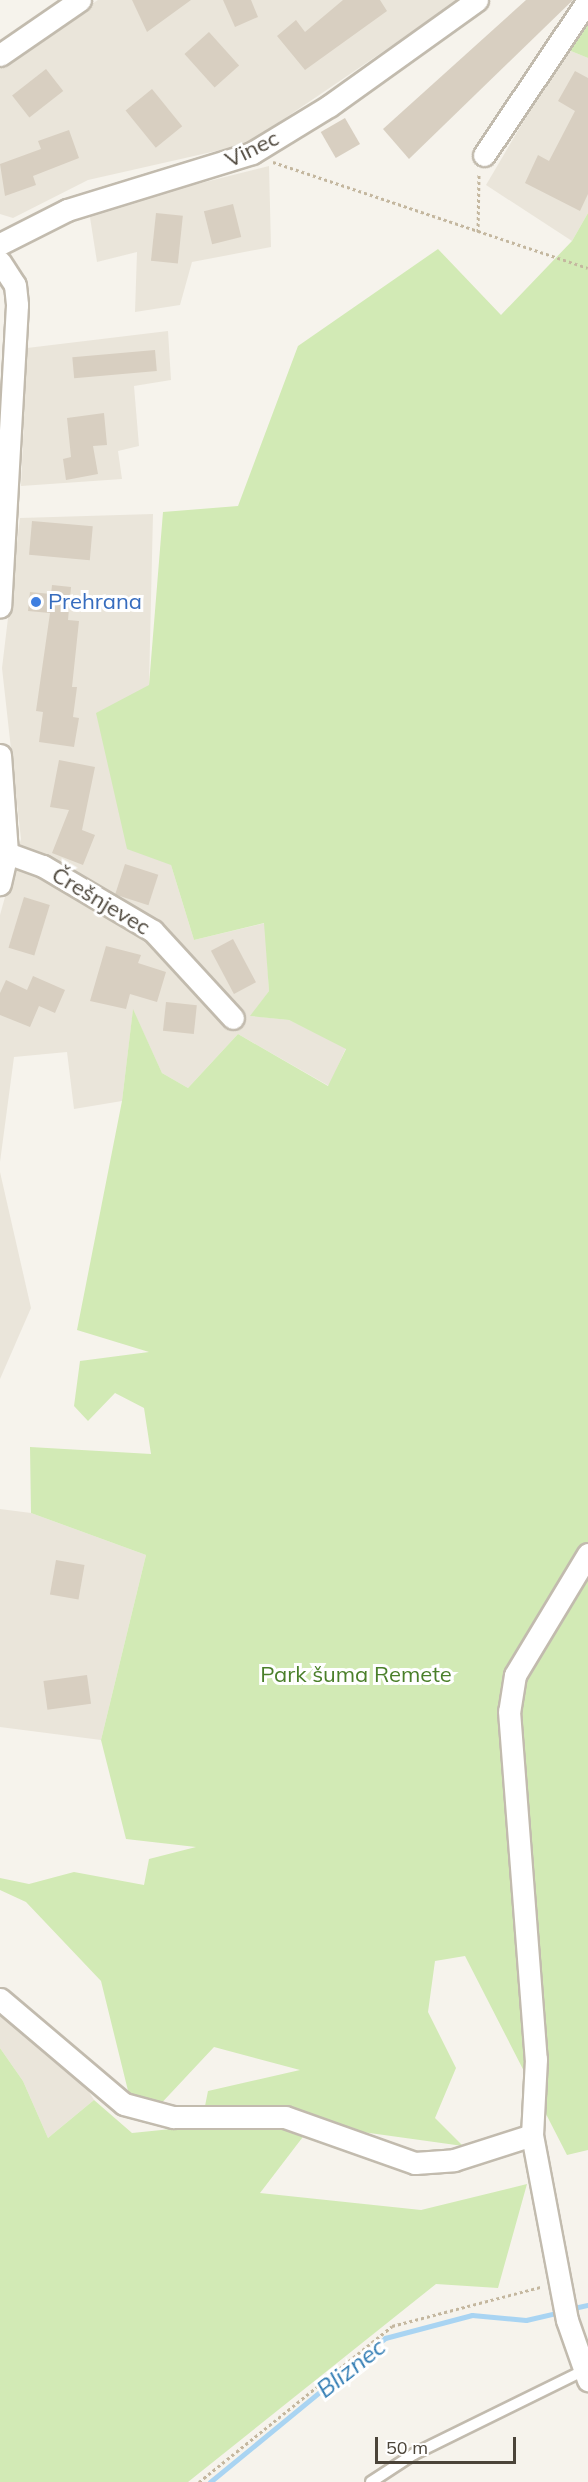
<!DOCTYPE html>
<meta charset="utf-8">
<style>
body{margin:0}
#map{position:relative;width:588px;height:2482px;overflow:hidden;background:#f6f3ec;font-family:Mulish,sans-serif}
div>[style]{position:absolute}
.residential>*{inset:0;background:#eae5da}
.green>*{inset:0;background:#d2eab5}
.stream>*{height:5px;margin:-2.5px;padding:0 2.5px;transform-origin:2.5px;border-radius:2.5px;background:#a9d4f2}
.building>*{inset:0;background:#d8cfc1;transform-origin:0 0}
.path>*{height:3px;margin-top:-1.5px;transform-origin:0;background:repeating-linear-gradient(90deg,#c4b79f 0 3px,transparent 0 6px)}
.roads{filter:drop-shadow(2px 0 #c2bbae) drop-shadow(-2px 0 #c2bbae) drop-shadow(0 2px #c2bbae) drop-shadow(0 -2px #c2bbae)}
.lane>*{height:10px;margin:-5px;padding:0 5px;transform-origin:5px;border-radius:5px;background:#fff}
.street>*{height:21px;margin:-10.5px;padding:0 10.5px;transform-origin:10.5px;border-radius:10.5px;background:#fff}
.dots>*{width:16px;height:16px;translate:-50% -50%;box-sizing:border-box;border:3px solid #fff;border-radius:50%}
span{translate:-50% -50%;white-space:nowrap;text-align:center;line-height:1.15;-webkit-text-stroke:6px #fff;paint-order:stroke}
.street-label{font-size:22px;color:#4b4439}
.shop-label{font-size:22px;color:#366cbe}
.left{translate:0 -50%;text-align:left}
.park-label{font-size:22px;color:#4a7f2a}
.water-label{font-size:24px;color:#2e7ab2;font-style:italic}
.scale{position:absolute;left:375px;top:2437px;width:141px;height:27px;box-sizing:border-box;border:3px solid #4b4439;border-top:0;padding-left:8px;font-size:18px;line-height:21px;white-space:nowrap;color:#4b4439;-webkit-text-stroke:4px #fff;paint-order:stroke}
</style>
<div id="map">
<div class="residential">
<div style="clip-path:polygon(98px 0,459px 0,247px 144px,88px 180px,13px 218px,0 214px,0 64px)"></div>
<div style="clip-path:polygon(566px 49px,588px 58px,588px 213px,572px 241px,486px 185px)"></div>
<div style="clip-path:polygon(269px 166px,271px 247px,192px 262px,180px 305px,135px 312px,137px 252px,97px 262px,89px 211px)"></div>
<div style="clip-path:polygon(168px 331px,171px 380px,134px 386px,139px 446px,118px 451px,122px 479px,21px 486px,27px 348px)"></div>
<div style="clip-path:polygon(153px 514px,149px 685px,171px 865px,194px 940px,265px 923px,269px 991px,251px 1016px,289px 1020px,346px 1048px,329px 1086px,238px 1034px,188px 1088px,162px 1073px,133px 1010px,122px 1101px,74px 1109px,67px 1052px,14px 1057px,0 1162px,0 915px,21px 839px,2px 668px,20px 518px)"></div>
<div style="clip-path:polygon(0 1172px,31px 1308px,0 1379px)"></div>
<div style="clip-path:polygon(0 1509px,31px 1513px,146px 1555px,101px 1740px,0 1727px)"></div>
<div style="clip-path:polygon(0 2012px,80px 2077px,94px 2100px,48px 2138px,23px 2081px,0 2048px)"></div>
</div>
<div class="green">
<div style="clip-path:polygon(588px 15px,588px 58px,566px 49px)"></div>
<div style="clip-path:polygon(588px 213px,588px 2150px,567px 2155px,465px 1956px,435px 1961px,428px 2012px,456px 2068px,435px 2118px,463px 2146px,312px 2125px,260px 2193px,421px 2210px,527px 2184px,498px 2288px,436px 2284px,188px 2482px,0 2482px,0 2048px,23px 2081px,48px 2138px,94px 2100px,132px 2133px,201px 2126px,208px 2091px,300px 2070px,214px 2047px,155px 2110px,132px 2107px,101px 1981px,26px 1902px,0 1890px,0 1878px,29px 1884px,74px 1872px,144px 1885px,149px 1859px,196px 1847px,126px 1839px,101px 1740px,146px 1555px,31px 1513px,30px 1447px,151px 1454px,144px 1408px,115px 1393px,88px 1421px,74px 1406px,80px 1361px,149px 1352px,77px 1330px,122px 1101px,133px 1009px,162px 1073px,188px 1088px,238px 1034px,328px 1086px,346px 1049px,289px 1020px,250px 1016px,269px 991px,264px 923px,194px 940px,171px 865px,127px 849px,96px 713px,149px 685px,163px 512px,238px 506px,298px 346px,438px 249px,501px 315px,572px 241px)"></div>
</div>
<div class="stream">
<div style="left:569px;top:2309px;width:19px;rotate:-12deg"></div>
<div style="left:210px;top:2482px;width:227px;rotate:-39.4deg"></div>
<div style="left:385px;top:2338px;width:90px;rotate:-14.8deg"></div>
<div style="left:472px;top:2315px;width:54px;rotate:5.3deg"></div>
<div style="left:526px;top:2320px;width:35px;rotate:-13deg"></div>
</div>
<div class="building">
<div style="clip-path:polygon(132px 0,191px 0,147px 32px)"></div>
<div style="clip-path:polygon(223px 0,251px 0,258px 17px,235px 27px)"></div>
<div style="clip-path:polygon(343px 0,380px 0,387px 11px,305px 70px,277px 36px,296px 20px,305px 32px)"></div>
<div style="clip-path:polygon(526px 0,573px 0,409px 159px,383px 129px)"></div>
<div style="left:209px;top:32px;width:45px;height:33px;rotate:48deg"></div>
<div style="left:46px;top:69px;width:28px;height:43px;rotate:52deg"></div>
<div style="clip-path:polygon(575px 71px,588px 78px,588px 194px,580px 211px,525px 183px,538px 155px,549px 161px,575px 111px,558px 101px)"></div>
<div style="left:152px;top:89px;width:48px;height:34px;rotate:51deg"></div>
<div style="left:345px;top:118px;width:30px;height:28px;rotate:60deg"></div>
<div style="clip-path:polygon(69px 130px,79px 158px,33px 176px,36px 185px,5px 196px,0 164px,41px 149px,38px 141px)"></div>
<div style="left:233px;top:204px;width:34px;height:30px;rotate:76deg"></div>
<div style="left:156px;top:213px;width:27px;height:48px;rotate:6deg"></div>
<div style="left:155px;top:350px;width:21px;height:83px;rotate:85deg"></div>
<div style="clip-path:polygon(104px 413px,107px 445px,93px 446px,98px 474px,66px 480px,63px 459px,71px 457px,67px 418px)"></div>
<div style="left:32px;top:521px;width:61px;height:34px;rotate:5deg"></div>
<div style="clip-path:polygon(52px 585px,71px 587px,68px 620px,79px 621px,72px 687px,77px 687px,73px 717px,79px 718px,74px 747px,39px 742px,43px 712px,36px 711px,50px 613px,28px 611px,30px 592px,51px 594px)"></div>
<div style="clip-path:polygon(59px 760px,95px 767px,82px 830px,95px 835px,83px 865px,52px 853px,69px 810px,50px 807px)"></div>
<div style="left:125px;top:864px;width:35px;height:32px;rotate:18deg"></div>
<div style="left:24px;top:897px;width:27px;height:53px;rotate:17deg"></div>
<div style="left:233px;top:939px;width:49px;height:25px;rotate:62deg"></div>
<div style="clip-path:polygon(106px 946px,141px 955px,138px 963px,166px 972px,157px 1002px,130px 994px,126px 1009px,90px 1001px)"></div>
<div style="clip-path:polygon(33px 976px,65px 990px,55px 1013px,39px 1006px,30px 1027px,0 1015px,0 993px,6px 980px,27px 990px)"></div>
<div style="left:166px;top:1002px;width:31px;height:29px;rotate:6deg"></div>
<div style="left:56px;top:1560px;width:29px;height:35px;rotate:10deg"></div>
<div style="left:87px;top:1675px;width:29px;height:44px;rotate:82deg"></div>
</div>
<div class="path">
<div style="left:273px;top:162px;width:332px;rotate:18.6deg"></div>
<div style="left:478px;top:232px;width:58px;rotate:-89deg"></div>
<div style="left:199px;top:2482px;width:248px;rotate:-38.9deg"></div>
<div style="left:392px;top:2326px;width:154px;rotate:-14.7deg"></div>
</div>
<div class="roads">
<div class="lane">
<div style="left:371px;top:2482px;width:51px;rotate:-33.1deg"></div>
<div style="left:414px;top:2454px;width:186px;rotate:-26.2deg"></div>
</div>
<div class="street">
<div style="left:0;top:55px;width:97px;rotate:-34.5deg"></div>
<div style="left:484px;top:155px;width:187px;rotate:-56.1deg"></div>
<div style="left:0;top:244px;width:75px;rotate:-26.9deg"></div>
<div style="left:67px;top:210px;width:194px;rotate:-17.1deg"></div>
<div style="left:252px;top:153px;width:90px;rotate:-31.4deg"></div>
<div style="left:329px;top:106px;width:182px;rotate:-35.6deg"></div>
<div style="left:0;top:262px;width:27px;rotate:57deg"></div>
<div style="left:15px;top:285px;width:20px;rotate:84deg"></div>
<div style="left:17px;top:305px;width:302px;rotate:93.2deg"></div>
<div style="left:0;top:755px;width:98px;rotate:85.9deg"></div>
<div style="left:7px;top:853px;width:32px;rotate:103deg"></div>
<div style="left:7px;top:853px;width:38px;rotate:20deg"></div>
<div style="left:43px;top:866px;width:128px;rotate:30.6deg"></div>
<div style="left:153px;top:931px;width:118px;rotate:47.4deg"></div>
<div style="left:588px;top:1554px;width:141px;rotate:121.1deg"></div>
<div style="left:515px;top:1675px;width:36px;rotate:99deg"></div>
<div style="left:509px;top:1711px;width:349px;rotate:85.6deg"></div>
<div style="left:536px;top:2059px;width:76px;rotate:93deg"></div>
<div style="left:532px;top:2135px;width:188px;rotate:79.3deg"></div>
<div style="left:567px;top:2320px;width:64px;rotate:70.7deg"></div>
<div style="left:0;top:1999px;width:162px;rotate:40.3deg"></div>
<div style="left:124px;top:2104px;width:51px;rotate:14.9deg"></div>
<div style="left:173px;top:2117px;width:112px"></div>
<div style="left:285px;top:2117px;width:138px;rotate:19.5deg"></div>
<div style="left:415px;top:2163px;width:39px;rotate:-4deg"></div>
<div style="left:454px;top:2160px;width:82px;rotate:-17.8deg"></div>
</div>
</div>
<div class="dots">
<div style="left:36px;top:602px;background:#3f7fe0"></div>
</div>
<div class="street-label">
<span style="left:252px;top:149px;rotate:-26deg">Vinec</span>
<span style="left:101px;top:901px;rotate:31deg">Črešnjevec</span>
</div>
<div class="shop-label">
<span class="left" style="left:48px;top:602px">Prehrana</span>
</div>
<div class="park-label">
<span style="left:356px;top:1675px">Park šuma Remete</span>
</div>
<div class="water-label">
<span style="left:351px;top:2368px;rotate:-38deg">Bliznec</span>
</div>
<div class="scale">50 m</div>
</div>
